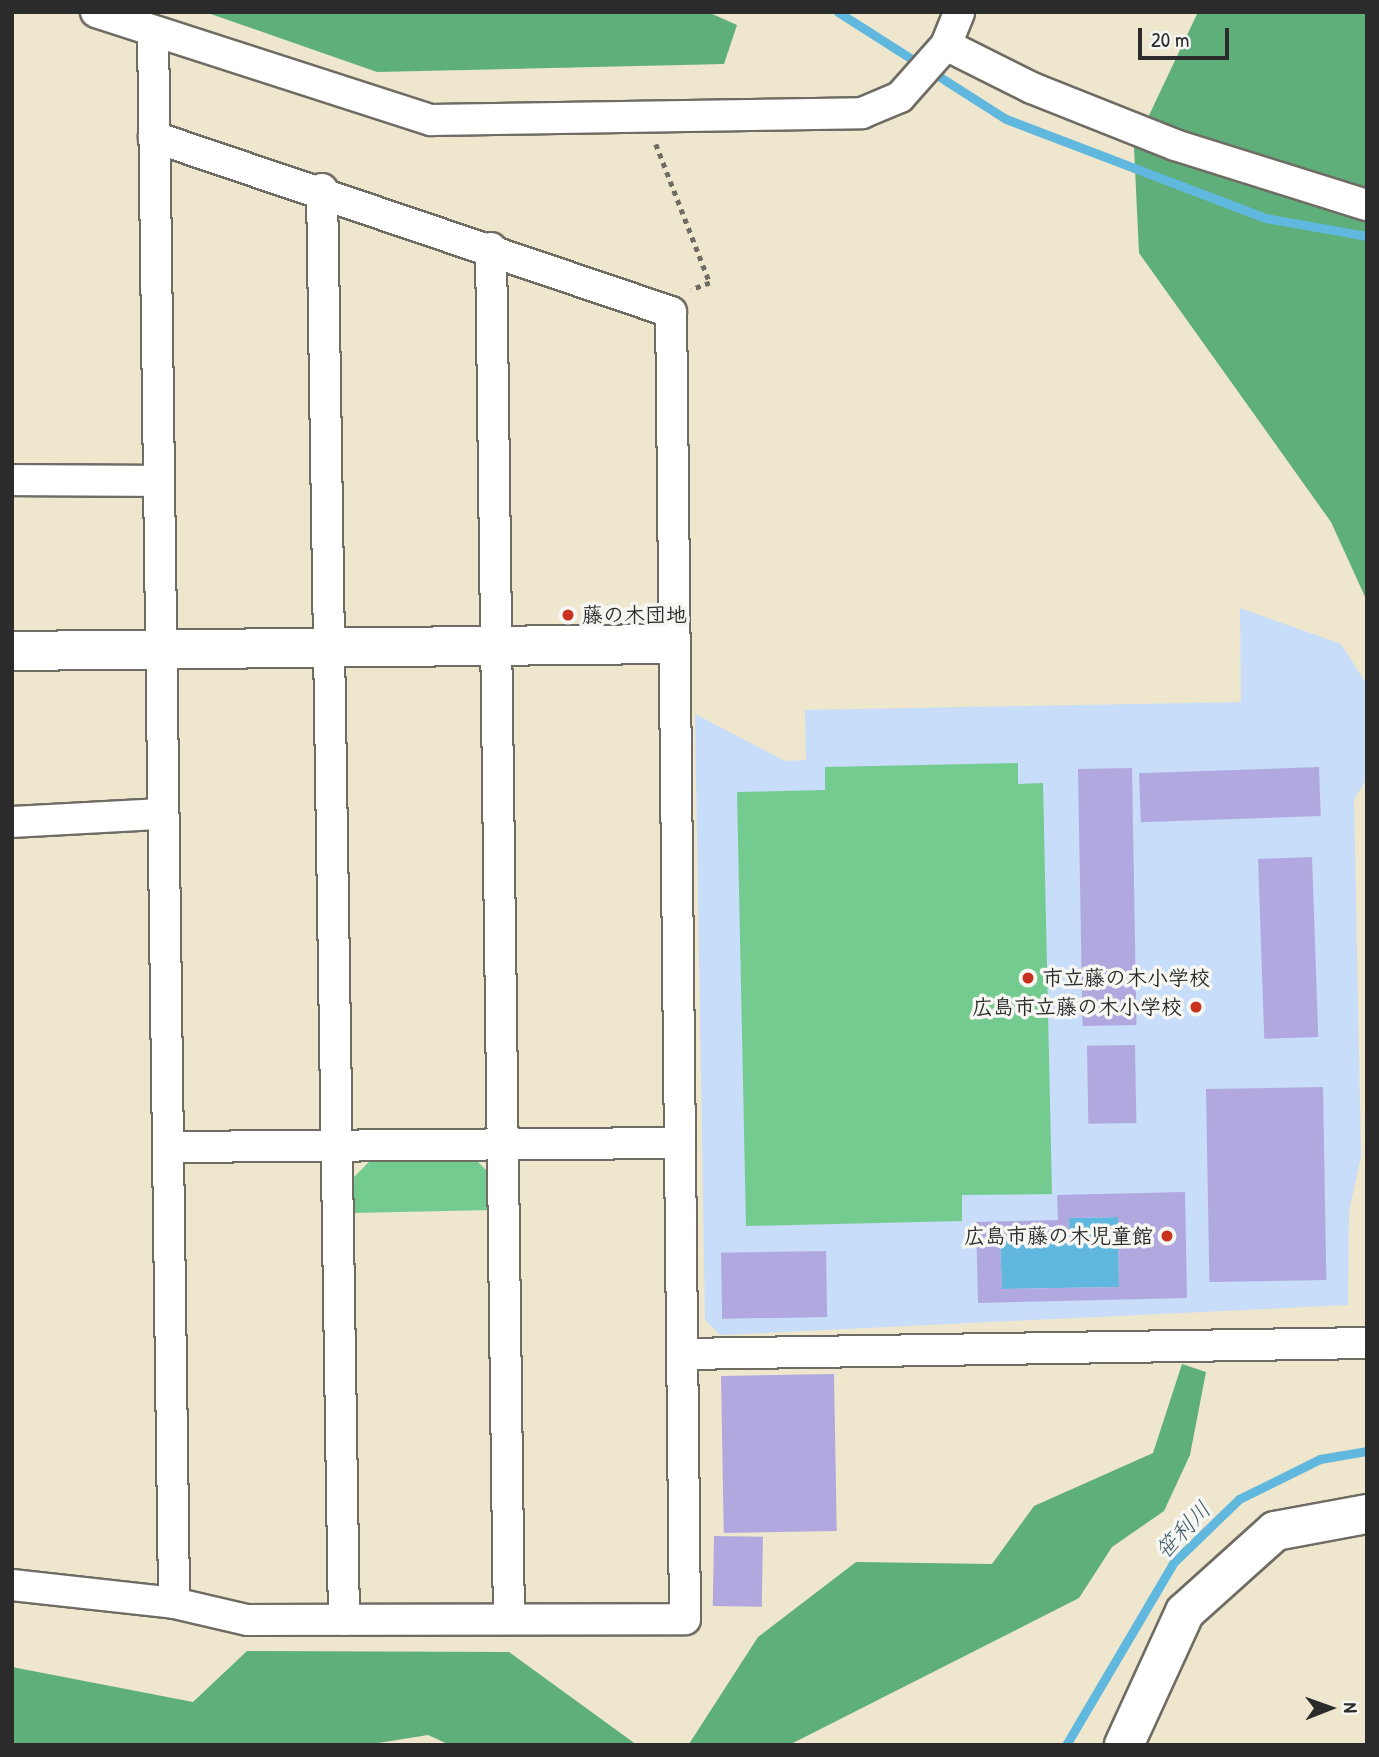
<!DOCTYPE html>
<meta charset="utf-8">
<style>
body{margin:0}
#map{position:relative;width:1379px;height:1757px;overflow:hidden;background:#eee6cd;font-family:"Patrick Hand","Klee One",sans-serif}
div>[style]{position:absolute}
.built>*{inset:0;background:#c7ddf9}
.green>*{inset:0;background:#74cb8f}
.forest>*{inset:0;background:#5faf7a}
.water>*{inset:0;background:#61b8de}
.stream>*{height:9px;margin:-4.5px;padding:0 4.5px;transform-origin:4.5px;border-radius:4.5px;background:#61b8de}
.building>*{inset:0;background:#b1a8df;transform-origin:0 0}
.path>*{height:4.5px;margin-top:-2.25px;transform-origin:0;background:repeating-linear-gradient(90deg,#6f6c64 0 5px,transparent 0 10px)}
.roads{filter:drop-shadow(2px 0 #6f6c64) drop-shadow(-2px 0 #6f6c64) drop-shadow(0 2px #6f6c64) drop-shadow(0 -2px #6f6c64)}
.street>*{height:30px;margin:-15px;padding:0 15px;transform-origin:15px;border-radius:15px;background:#fff}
.secondary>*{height:38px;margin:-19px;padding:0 19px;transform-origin:19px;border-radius:19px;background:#fff}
.dots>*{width:19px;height:19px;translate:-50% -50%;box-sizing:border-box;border:4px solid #f6f6f2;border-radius:50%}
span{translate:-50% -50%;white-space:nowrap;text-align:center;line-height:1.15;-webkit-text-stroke:7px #f6f6f2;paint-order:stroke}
.poi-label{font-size:21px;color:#2b2b2b;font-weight:700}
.left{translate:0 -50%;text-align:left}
.right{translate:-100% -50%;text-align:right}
.water-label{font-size:23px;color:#3e5c6a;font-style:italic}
.frame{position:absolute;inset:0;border:14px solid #2b2b2b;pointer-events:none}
.north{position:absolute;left:1295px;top:1673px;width:70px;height:70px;-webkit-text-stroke:5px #f6f6f2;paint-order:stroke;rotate:89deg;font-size:19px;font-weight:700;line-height:28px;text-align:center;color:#2b2b2b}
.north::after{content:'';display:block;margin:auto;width:24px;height:32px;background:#2b2b2b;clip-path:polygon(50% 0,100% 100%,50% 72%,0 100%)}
.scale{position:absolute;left:1138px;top:28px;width:91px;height:32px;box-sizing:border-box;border:4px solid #2b2b2b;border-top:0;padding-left:9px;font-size:21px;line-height:24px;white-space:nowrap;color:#2b2b2b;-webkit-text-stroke:5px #f6f6f2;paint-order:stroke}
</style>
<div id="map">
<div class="built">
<div style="clip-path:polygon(1240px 608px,1341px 644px,1367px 685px,1367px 778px,1354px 800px,1361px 1156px,1349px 1211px,1348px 1305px,720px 1335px,705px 1320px,695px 714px,785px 761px,806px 760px,805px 710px,1241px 702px)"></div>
</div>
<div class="green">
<div style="clip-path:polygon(1018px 763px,1018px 784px,1043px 783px,1052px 1194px,962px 1195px,962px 1221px,746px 1226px,737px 792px,825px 790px,825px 767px)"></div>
<div style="clip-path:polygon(474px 1158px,491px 1175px,492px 1210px,352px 1213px,351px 1180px,370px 1161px)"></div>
</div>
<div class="forest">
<div style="clip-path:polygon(205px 12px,708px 12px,737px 25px,724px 64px,377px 72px)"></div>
<div style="clip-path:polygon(1198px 12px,1367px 12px,1367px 601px,1331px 522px,1139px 253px,1134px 147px)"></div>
<div style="clip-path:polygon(1182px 1364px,1206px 1372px,1190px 1455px,1164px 1511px,1112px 1547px,1079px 1598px,789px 1745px,662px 1745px,689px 1744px,758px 1637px,856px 1562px,992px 1564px,1034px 1506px,1153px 1453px)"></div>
<div style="clip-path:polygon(247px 1651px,509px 1652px,637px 1745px,450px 1745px,428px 1735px,366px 1745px,12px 1745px,12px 1667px,193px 1702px)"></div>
</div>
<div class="water">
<div style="clip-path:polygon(1118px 1217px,1119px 1287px,1002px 1289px,1000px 1241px,1069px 1240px,1069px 1218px)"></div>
</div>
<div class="stream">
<div style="left:838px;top:12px;width:199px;rotate:32.5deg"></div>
<div style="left:1006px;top:119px;width:277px;rotate:20.9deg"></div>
<div style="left:1265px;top:218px;width:104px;rotate:10deg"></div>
<div style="left:1066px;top:1745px;width:211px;rotate:-59.5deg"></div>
<div style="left:1173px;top:1563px;width:92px;rotate:-44.1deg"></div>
<div style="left:1239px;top:1499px;width:90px;rotate:-26.3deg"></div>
<div style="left:1320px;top:1459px;width:48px;rotate:-9.7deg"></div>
</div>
<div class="building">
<div style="left:1319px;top:767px;width:49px;height:180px;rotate:88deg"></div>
<div style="left:1132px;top:768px;width:257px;height:54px;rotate:89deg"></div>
<div style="left:1312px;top:857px;width:180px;height:54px;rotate:88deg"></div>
<div style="left:1135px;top:1045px;width:78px;height:48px;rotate:89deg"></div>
<div style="left:1323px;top:1087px;width:193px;height:117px;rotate:89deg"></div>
<div style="clip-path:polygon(evenodd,1185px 1192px,1187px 1298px,978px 1303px,976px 1222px,1058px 1220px,1057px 1195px,1185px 1192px,1118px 1217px,1119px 1287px,1002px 1289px,1000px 1241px,1070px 1240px,1069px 1218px,1118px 1217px)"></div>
<div style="left:826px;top:1251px;width:66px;height:105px;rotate:89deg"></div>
<div style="left:834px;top:1374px;width:157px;height:113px;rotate:89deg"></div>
<div style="left:714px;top:1536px;width:49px;height:70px;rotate:1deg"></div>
</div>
<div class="path">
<div style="left:656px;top:144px;width:149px;rotate:68.8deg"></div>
<div style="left:710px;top:283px;width:20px;rotate:160deg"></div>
</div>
<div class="roads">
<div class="street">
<div style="left:96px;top:12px;width:352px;rotate:17.9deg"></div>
<div style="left:431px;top:120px;width:431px;rotate:-0.9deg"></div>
<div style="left:862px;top:113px;width:41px;rotate:-22.8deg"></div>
<div style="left:900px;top:97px;width:69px;rotate:-48.5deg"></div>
<div style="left:946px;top:45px;width:35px;rotate:-68deg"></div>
<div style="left:153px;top:32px;width:1571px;rotate:89.23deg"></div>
<div style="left:946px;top:45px;width:96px;rotate:26.6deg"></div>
<div style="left:1032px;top:88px;width:154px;rotate:21.7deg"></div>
<div style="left:1175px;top:145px;width:201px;rotate:17.4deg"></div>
<div style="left:322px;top:189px;width:1431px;rotate:89.12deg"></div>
<div style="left:491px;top:248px;width:1371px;rotate:89.25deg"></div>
<div style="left:12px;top:480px;width:146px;rotate:0.4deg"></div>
<div style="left:12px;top:822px;width:149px;rotate:-3.1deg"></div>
<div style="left:169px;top:1147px;width:511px;rotate:-0.45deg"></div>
<div style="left:684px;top:1354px;width:683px;rotate:-0.92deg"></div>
<div style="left:12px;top:1585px;width:163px;rotate:6.3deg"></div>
<div style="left:174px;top:1603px;width:75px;rotate:13.1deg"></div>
<div style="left:247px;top:1620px;width:438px;rotate:-0.1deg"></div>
<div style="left:685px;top:1619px;width:1307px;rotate:-90.61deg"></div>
<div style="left:671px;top:312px;width:546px;rotate:-161.3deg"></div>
</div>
<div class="secondary">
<div style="left:12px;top:651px;width:659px;rotate:-0.61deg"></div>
<div style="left:1124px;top:1745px;width:146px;rotate:-65.4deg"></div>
<div style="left:1185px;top:1612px;width:121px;rotate:-42deg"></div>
<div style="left:1275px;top:1531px;width:94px;rotate:-10.5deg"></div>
</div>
</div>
<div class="dots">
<div style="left:568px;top:615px;background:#c8321e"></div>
<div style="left:1028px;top:978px;background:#c8321e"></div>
<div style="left:1196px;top:1007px;background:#c8321e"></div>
<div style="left:1167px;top:1236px;background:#c8321e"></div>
</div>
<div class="poi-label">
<span class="left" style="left:582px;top:615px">藤の木団地</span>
<span class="left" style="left:1042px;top:978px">市立藤の木小学校</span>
<span class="right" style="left:1182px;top:1007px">広島市立藤の木小学校</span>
<span class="right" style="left:1153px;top:1236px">広島市藤の木児童館</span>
</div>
<div class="water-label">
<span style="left:1183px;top:1530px;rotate:-47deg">笹利川</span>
</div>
<div class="frame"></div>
<div class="north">N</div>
<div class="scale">20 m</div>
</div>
